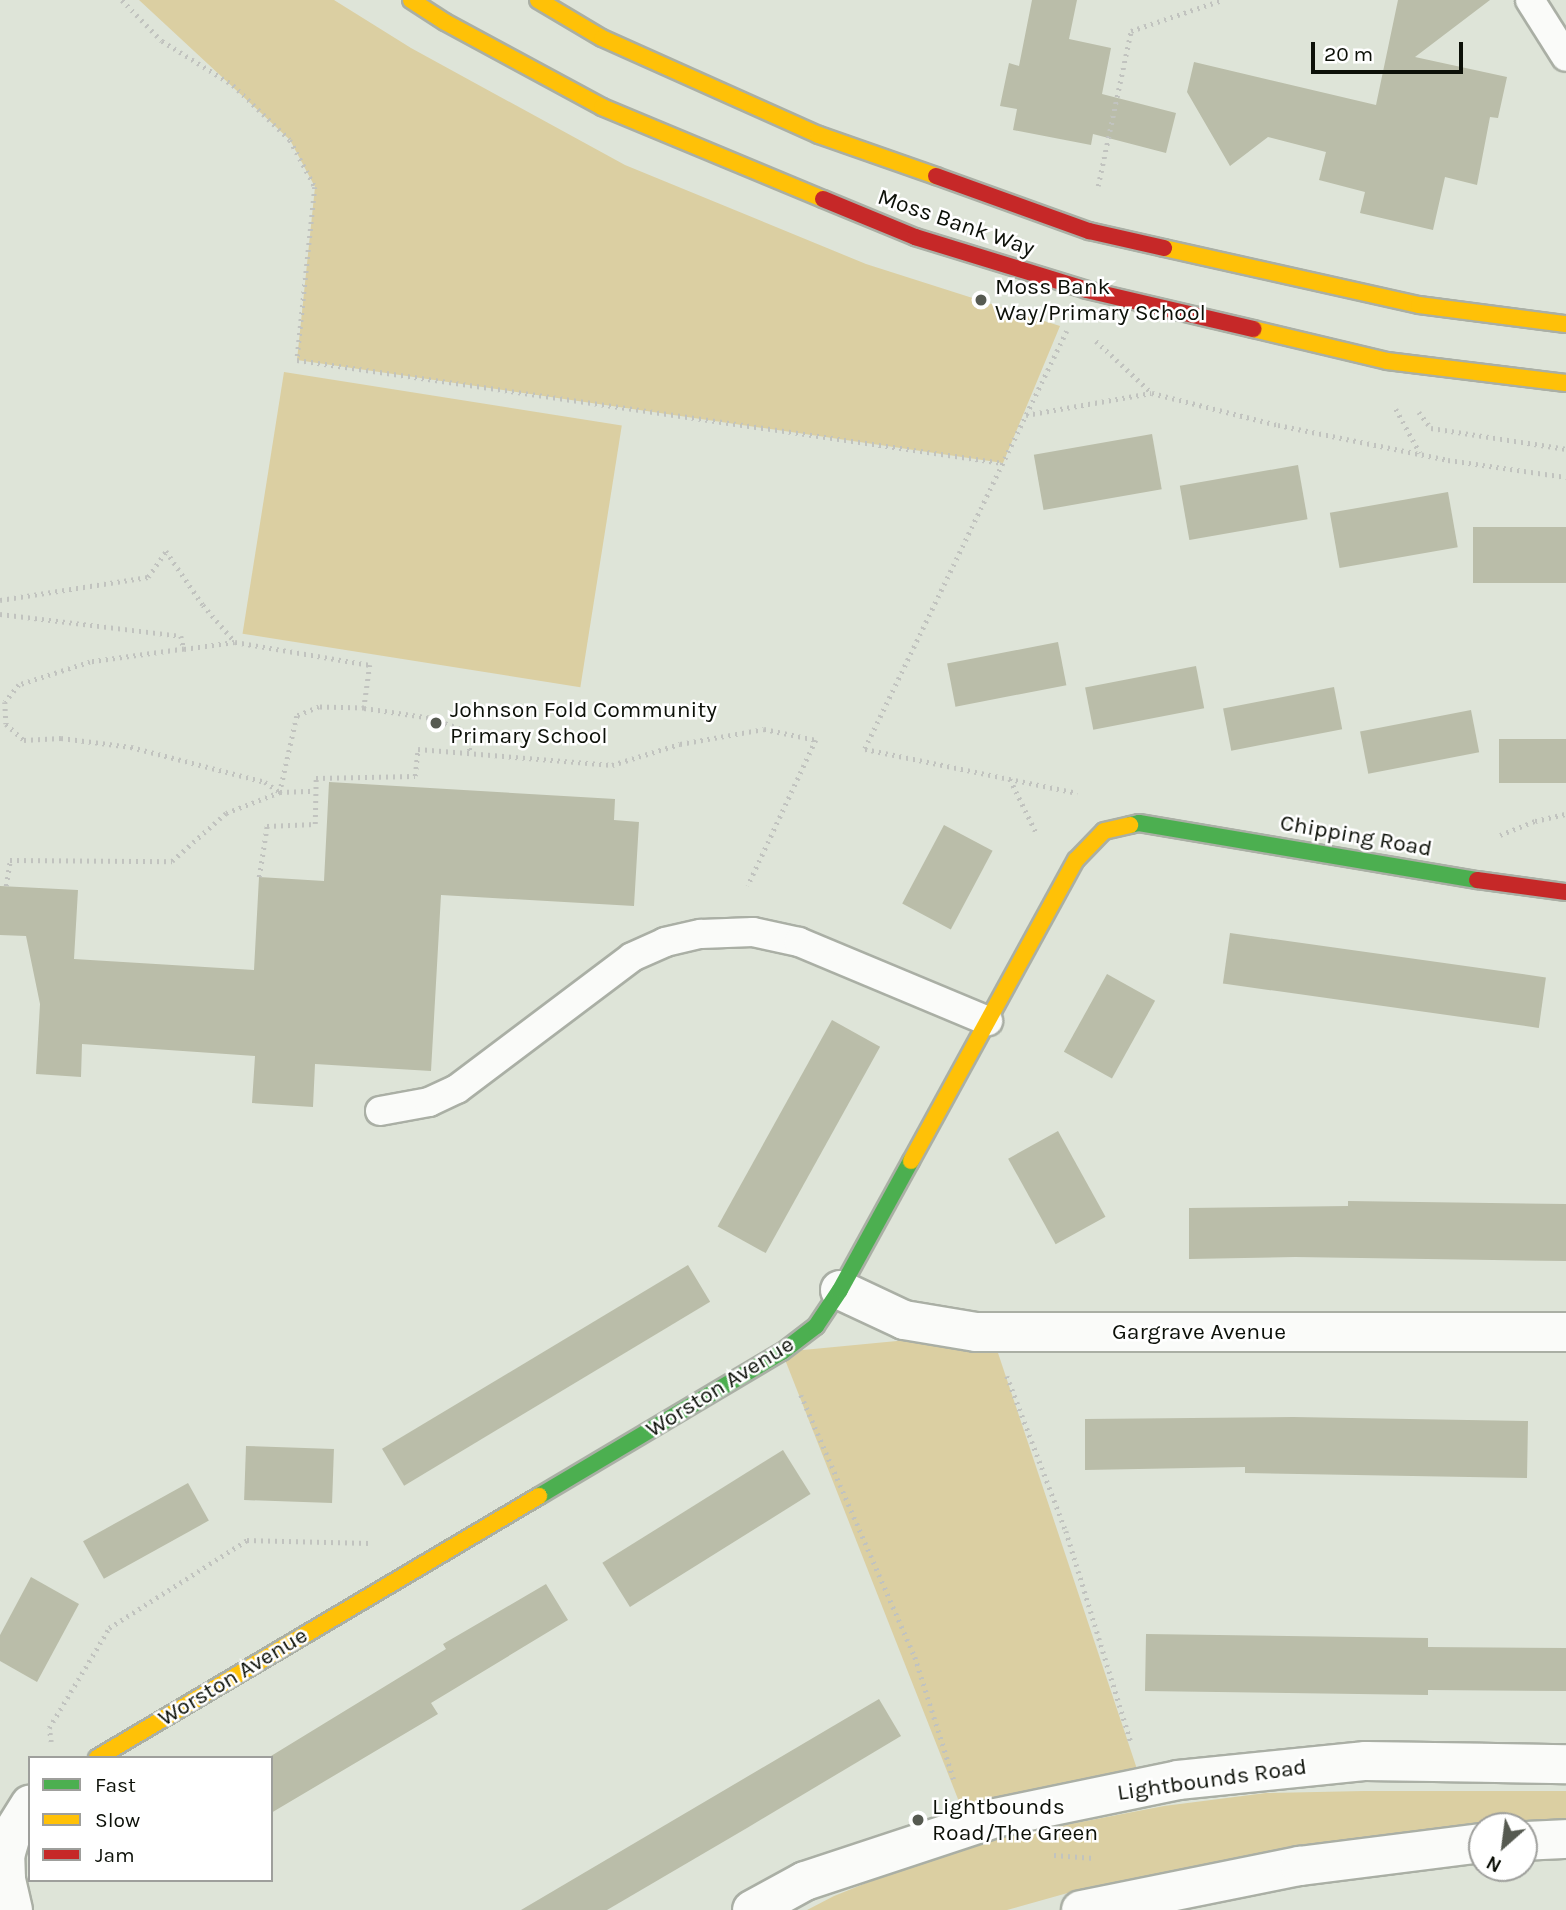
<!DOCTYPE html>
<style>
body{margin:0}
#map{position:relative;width:1566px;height:1910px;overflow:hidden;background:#dee4d8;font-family:Karla,sans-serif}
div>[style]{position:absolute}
.green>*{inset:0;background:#dbcfa2;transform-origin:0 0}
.building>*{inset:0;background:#babda9;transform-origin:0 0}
.path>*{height:4.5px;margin-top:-2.25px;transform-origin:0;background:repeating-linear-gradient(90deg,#c1c3bf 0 2px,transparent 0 7px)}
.roads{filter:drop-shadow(2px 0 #aaafa5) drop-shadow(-2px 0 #aaafa5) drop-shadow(0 2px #aaafa5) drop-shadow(0 -2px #aaafa5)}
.lane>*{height:28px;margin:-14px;padding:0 14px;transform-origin:14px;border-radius:14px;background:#fafbf9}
.street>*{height:38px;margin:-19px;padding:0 19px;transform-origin:19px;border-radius:19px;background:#fafbf9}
.fast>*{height:16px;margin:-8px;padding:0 8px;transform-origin:8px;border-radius:8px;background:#4caf50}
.slow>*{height:16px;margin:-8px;padding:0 8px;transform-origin:8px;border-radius:8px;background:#ffc107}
.jam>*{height:16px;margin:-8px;padding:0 8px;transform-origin:8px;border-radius:8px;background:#c62828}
.dots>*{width:19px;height:19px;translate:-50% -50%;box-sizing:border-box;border:4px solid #fff;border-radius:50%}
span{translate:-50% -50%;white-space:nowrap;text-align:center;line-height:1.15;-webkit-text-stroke:5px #fff;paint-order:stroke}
.street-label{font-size:23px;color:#0c1008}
.poi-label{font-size:23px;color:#0c1008}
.left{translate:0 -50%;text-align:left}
.legend{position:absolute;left:28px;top:1756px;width:245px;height:126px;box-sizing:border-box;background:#fff;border:2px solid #9e9f9c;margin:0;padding:9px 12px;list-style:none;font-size:21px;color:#0c1008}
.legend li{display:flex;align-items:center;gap:14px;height:35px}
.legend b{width:35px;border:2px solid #9e9f9c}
.north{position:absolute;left:1468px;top:1812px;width:70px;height:70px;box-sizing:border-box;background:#fff;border:2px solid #9e9f9c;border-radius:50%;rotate:208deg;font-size:19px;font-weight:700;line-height:28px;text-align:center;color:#0c1008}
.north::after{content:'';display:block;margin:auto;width:24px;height:32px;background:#565a51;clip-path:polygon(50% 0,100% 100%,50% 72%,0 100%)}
.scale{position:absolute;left:1311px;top:42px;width:152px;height:32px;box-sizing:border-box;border:4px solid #0c1008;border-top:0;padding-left:9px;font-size:21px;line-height:24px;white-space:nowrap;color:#0c1008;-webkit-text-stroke:5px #fff;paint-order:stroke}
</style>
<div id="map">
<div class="green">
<div style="clip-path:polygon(139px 0,334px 0,411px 48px,625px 165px,866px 264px,1060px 326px,1003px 463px,297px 360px,315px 187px,290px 140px)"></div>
<div style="left:284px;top:372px;width:342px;height:265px;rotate:9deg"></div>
<div style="clip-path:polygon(991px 1332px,1143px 1787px,969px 1827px,782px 1352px)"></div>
<div style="clip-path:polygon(1364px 1791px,1566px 1791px,1566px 1821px,1482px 1826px,1172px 1871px,1089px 1887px,1007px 1910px,807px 1910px,834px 1896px,961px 1845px,1164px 1806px,1266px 1793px)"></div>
</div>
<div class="building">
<div style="clip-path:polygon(1032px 0,1077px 0,1069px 39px,1111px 48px,1102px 94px,1176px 113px,1166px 153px,1093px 134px,1091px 145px,1013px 130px,1017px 109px,1000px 106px,1009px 63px,1019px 66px)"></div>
<div style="clip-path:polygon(1398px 0,1490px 0,1415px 57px,1507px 77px,1498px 118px,1490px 117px,1477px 185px,1445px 177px,1433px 230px,1360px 213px,1365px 192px,1319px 180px,1326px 152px,1268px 137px,1230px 166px,1187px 92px,1194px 62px,1376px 105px)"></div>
<div style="left:1152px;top:434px;width:56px;height:120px;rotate:80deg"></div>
<div style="left:1298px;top:465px;width:55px;height:120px;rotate:80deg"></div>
<div style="left:1448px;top:492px;width:56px;height:120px;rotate:80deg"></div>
<div style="left:1566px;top:527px;width:56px;height:93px;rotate:90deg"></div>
<div style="left:1058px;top:642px;width:44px;height:113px;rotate:79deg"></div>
<div style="left:1196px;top:666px;width:43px;height:113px;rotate:79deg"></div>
<div style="left:1334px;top:687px;width:43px;height:113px;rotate:79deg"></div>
<div style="left:1471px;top:710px;width:43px;height:113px;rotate:79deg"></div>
<div style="left:1566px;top:739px;width:44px;height:67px;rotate:90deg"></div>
<div style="clip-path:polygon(329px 782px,615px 799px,614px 820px,639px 822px,634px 906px,441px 895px,431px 1071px,315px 1064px,313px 1107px,252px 1103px,255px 1056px,82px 1044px,81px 1077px,36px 1074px,40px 1004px,26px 936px,0 935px,0 886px,78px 890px,74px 959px,254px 970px,259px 877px,324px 881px)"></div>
<div style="left:944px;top:825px;width:55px;height:89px;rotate:28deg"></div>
<div style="left:1230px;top:933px;width:319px;height:51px;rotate:8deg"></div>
<div style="left:1107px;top:974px;width:55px;height:89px;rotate:29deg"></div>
<div style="left:832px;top:1020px;width:55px;height:236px;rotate:29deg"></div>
<div style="left:1058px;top:1131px;width:98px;height:57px;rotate:61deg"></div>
<div style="clip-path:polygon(1348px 1201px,1566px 1204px,1566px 1261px,1295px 1257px,1189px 1259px,1189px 1208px,1348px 1206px)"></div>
<div style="left:688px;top:1265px;width:43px;height:357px;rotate:59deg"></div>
<div style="clip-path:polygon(1293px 1417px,1528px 1421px,1527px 1478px,1245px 1473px,1245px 1467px,1085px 1470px,1085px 1419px)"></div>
<div style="left:246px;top:1446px;width:88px;height:54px;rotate:2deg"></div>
<div style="left:783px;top:1450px;width:52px;height:213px;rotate:58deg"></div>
<div style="left:188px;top:1483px;width:43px;height:120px;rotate:61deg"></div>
<div style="clip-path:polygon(31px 1577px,79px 1604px,37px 1682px,0 1661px,0 1635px)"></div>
<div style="clip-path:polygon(546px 1584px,568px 1620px,431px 1703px,438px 1714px,271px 1813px,271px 1756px,446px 1649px,443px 1644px)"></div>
<div style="clip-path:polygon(1146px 1634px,1428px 1638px,1428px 1647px,1566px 1648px,1566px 1691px,1428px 1690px,1428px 1695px,1145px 1691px)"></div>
<div style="clip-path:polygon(879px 1699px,901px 1736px,747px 1828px,607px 1910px,521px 1910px)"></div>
</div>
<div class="path">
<div style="left:122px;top:0;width:57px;rotate:45.7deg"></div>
<div style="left:162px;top:41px;width:84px;rotate:31.8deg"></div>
<div style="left:233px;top:85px;width:79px;rotate:44deg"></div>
<div style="left:290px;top:140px;width:53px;rotate:62deg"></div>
<div style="left:315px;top:187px;width:174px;rotate:95.9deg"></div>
<div style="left:297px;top:360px;width:713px;rotate:8.3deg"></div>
<div style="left:1098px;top:186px;width:158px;rotate:-78deg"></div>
<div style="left:1131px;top:31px;width:96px;rotate:-18.8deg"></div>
<div style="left:1067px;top:331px;width:464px;rotate:115.8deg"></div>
<div style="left:865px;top:749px;width:217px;rotate:11.7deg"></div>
<div style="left:1096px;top:341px;width:76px;rotate:42.9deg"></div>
<div style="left:1152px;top:393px;width:130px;rotate:14.3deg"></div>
<div style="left:1278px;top:425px;width:174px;rotate:11.6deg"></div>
<div style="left:1448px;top:460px;width:119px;rotate:8.2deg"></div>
<div style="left:1396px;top:409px;width:50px;rotate:61.4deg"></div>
<div style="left:1419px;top:412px;width:20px;rotate:53deg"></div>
<div style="left:1431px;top:428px;width:137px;rotate:8.8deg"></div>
<div style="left:1026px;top:415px;width:127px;rotate:-10deg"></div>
<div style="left:0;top:600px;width:150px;rotate:-8.8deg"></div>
<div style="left:148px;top:577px;width:32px;rotate:-55deg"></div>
<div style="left:166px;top:551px;width:65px;rotate:55.6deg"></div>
<div style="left:203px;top:605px;width:49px;rotate:49.1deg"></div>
<div style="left:235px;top:642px;width:137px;rotate:9.7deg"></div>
<div style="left:370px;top:665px;width:43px;rotate:97.9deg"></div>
<div style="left:364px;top:708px;width:45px;rotate:-178.7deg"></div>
<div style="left:319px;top:707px;width:24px;rotate:158deg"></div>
<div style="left:297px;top:716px;width:78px;rotate:102.6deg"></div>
<div style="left:0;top:614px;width:182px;rotate:6.9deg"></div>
<div style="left:181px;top:636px;width:13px;rotate:77deg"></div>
<div style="left:184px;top:649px;width:95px;rotate:172.1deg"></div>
<div style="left:90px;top:662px;width:75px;rotate:162.1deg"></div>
<div style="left:19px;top:685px;width:22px;rotate:129deg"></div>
<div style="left:5px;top:702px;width:22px;rotate:87deg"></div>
<div style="left:6px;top:724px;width:24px;rotate:42deg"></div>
<div style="left:24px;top:740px;width:37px;rotate:-3deg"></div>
<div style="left:61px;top:738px;width:71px;rotate:7.3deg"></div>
<div style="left:131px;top:747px;width:138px;rotate:14.6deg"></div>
<div style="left:265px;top:782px;width:18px;rotate:34deg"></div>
<div style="left:184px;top:649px;width:51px;rotate:-7.8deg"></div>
<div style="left:364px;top:708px;width:69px;rotate:8.4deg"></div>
<div style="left:432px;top:718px;width:31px;rotate:21deg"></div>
<div style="left:461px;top:729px;width:27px;rotate:66deg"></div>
<div style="left:1010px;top:779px;width:61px;rotate:63.9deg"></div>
<div style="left:1500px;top:835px;width:38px;rotate:-22deg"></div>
<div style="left:1535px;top:821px;width:32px;rotate:-13deg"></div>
<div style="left:259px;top:877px;width:52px;rotate:-81.1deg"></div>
<div style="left:267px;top:826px;width:48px;rotate:-2.4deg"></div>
<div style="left:315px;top:824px;width:46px;rotate:-88.8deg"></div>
<div style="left:316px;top:778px;width:99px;rotate:-1.2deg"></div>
<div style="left:415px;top:776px;width:27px;rotate:-84deg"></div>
<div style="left:418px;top:749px;width:195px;rotate:4.7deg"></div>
<div style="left:612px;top:765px;width:71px;rotate:-17.2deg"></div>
<div style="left:680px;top:744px;width:85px;rotate:-10.1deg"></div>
<div style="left:764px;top:729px;width:53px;rotate:11.9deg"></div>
<div style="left:816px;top:740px;width:161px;rotate:115deg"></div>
<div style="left:6px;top:886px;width:26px;rotate:-81deg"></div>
<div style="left:10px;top:860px;width:162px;rotate:0.4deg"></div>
<div style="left:172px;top:861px;width:72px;rotate:-41.6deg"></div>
<div style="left:226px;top:813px;width:58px;rotate:-21.3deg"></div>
<div style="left:280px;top:792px;width:35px;rotate:-2deg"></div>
<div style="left:1007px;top:1376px;width:166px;rotate:69.2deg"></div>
<div style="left:1066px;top:1531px;width:221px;rotate:72.9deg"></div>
<div style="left:801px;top:1395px;width:286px;rotate:66.5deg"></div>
<div style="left:915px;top:1657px;width:132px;rotate:72.4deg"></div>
<div style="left:51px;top:1742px;width:14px;rotate:-98deg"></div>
<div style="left:49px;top:1728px;width:117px;rotate:-59deg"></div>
<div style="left:109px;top:1628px;width:164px;rotate:-32.5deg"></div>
<div style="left:247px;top:1540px;width:123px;rotate:1.4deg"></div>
<div style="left:1054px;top:1855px;width:40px;rotate:4.3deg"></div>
</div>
<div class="roads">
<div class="lane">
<div style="left:1530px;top:0;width:67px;rotate:57.7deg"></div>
<div style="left:380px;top:1111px;width:50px;rotate:-10.4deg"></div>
<div style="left:429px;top:1102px;width:31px;rotate:-25deg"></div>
<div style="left:457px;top:1089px;width:219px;rotate:-37deg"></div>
<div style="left:632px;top:957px;width:36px;rotate:-24deg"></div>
<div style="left:665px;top:942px;width:37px;rotate:-13deg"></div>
<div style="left:701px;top:934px;width:52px;rotate:-2.2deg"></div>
<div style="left:753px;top:932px;width:47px;rotate:12.3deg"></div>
<div style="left:799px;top:942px;width:205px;rotate:22.7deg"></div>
</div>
<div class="street">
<div style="left:840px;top:1290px;width:71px;rotate:25.1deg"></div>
<div style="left:904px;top:1320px;width:73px;rotate:9.5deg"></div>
<div style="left:976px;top:1332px;width:590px"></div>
<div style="left:1524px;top:1841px;width:42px;rotate:-2.7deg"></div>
<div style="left:13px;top:1910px;width:32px;rotate:-103deg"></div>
<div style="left:6px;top:1879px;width:23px;rotate:-92deg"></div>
<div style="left:5px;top:1856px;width:22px;rotate:-74deg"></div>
<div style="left:11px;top:1835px;width:36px;rotate:-58deg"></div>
<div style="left:752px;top:1910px;width:60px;rotate:-28.7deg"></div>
<div style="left:805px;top:1881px;width:200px;rotate:-18.3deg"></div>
<div style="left:995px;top:1818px;width:187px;rotate:-11.7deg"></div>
<div style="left:1178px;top:1780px;width:189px;rotate:-5.8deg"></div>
<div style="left:1366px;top:1761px;width:200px;rotate:0.9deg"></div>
<div style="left:1081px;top:1910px;width:223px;rotate:-11.4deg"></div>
<div style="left:1300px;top:1866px;width:183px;rotate:-7.2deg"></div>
</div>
<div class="fast">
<div style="left:1130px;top:825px;width:9px;rotate:-13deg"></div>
<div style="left:1139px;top:823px;width:343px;rotate:9.6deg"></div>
<div style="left:539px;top:1496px;width:282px;rotate:-30.7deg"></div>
<div style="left:782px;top:1352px;width:43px;rotate:-37.4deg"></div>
<div style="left:816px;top:1326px;width:43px;rotate:-56.3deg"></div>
<div style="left:840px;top:1290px;width:147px;rotate:-61.2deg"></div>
</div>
<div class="slow">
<div style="left:411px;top:0;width:40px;rotate:32.9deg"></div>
<div style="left:445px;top:22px;width:179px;rotate:28.4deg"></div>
<div style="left:602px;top:107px;width:239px;rotate:22.6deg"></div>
<div style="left:538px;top:0;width:74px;rotate:30.7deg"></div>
<div style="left:602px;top:38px;width:238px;rotate:24.1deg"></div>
<div style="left:819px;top:135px;width:124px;rotate:19.3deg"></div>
<div style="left:1164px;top:248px;width:261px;rotate:12.6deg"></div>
<div style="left:1419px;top:305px;width:148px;rotate:7.4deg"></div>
<div style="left:1253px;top:329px;width:138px;rotate:13.4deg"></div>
<div style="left:1387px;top:361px;width:180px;rotate:7deg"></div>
<div style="left:911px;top:1161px;width:343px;rotate:-61.3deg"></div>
<div style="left:1076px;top:860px;width:40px;rotate:-46deg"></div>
<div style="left:1104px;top:831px;width:27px;rotate:-13deg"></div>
<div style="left:97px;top:1758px;width:514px;rotate:-30.66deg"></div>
</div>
<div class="jam">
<div style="left:936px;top:176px;width:163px;rotate:19.8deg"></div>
<div style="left:1089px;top:231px;width:77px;rotate:12.8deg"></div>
<div style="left:823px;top:199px;width:100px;rotate:22.4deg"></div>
<div style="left:915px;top:237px;width:180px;rotate:17.1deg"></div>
<div style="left:1087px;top:290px;width:171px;rotate:13.2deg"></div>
<div style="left:1477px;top:880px;width:90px;rotate:7.7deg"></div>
</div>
</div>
<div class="dots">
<div style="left:981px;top:300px;background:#565a51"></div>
<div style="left:436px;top:723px;background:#565a51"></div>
<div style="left:918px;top:1820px;background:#565a51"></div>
</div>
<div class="street-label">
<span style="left:956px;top:223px;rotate:19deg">Moss Bank Way</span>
<span style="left:1356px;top:836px;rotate:10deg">Chipping Road</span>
<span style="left:1199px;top:1332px">Gargrave Avenue</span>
<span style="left:720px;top:1387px;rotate:-32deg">Worston Avenue</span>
<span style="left:233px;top:1677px;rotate:-31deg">Worston Avenue</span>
<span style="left:1212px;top:1780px;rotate:-8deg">Lightbounds Road</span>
</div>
<div class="poi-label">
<span class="left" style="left:995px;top:300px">Moss Bank<br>Way/Primary School</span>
<span class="left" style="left:450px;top:723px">Johnson Fold Community<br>Primary School</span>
<span class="left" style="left:932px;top:1820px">Lightbounds<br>Road/The Green</span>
</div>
<ul class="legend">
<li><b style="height:9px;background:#4caf50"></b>Fast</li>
<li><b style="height:9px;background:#ffc107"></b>Slow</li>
<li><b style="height:9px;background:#c62828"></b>Jam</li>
</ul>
<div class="north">N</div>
<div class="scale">20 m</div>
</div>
